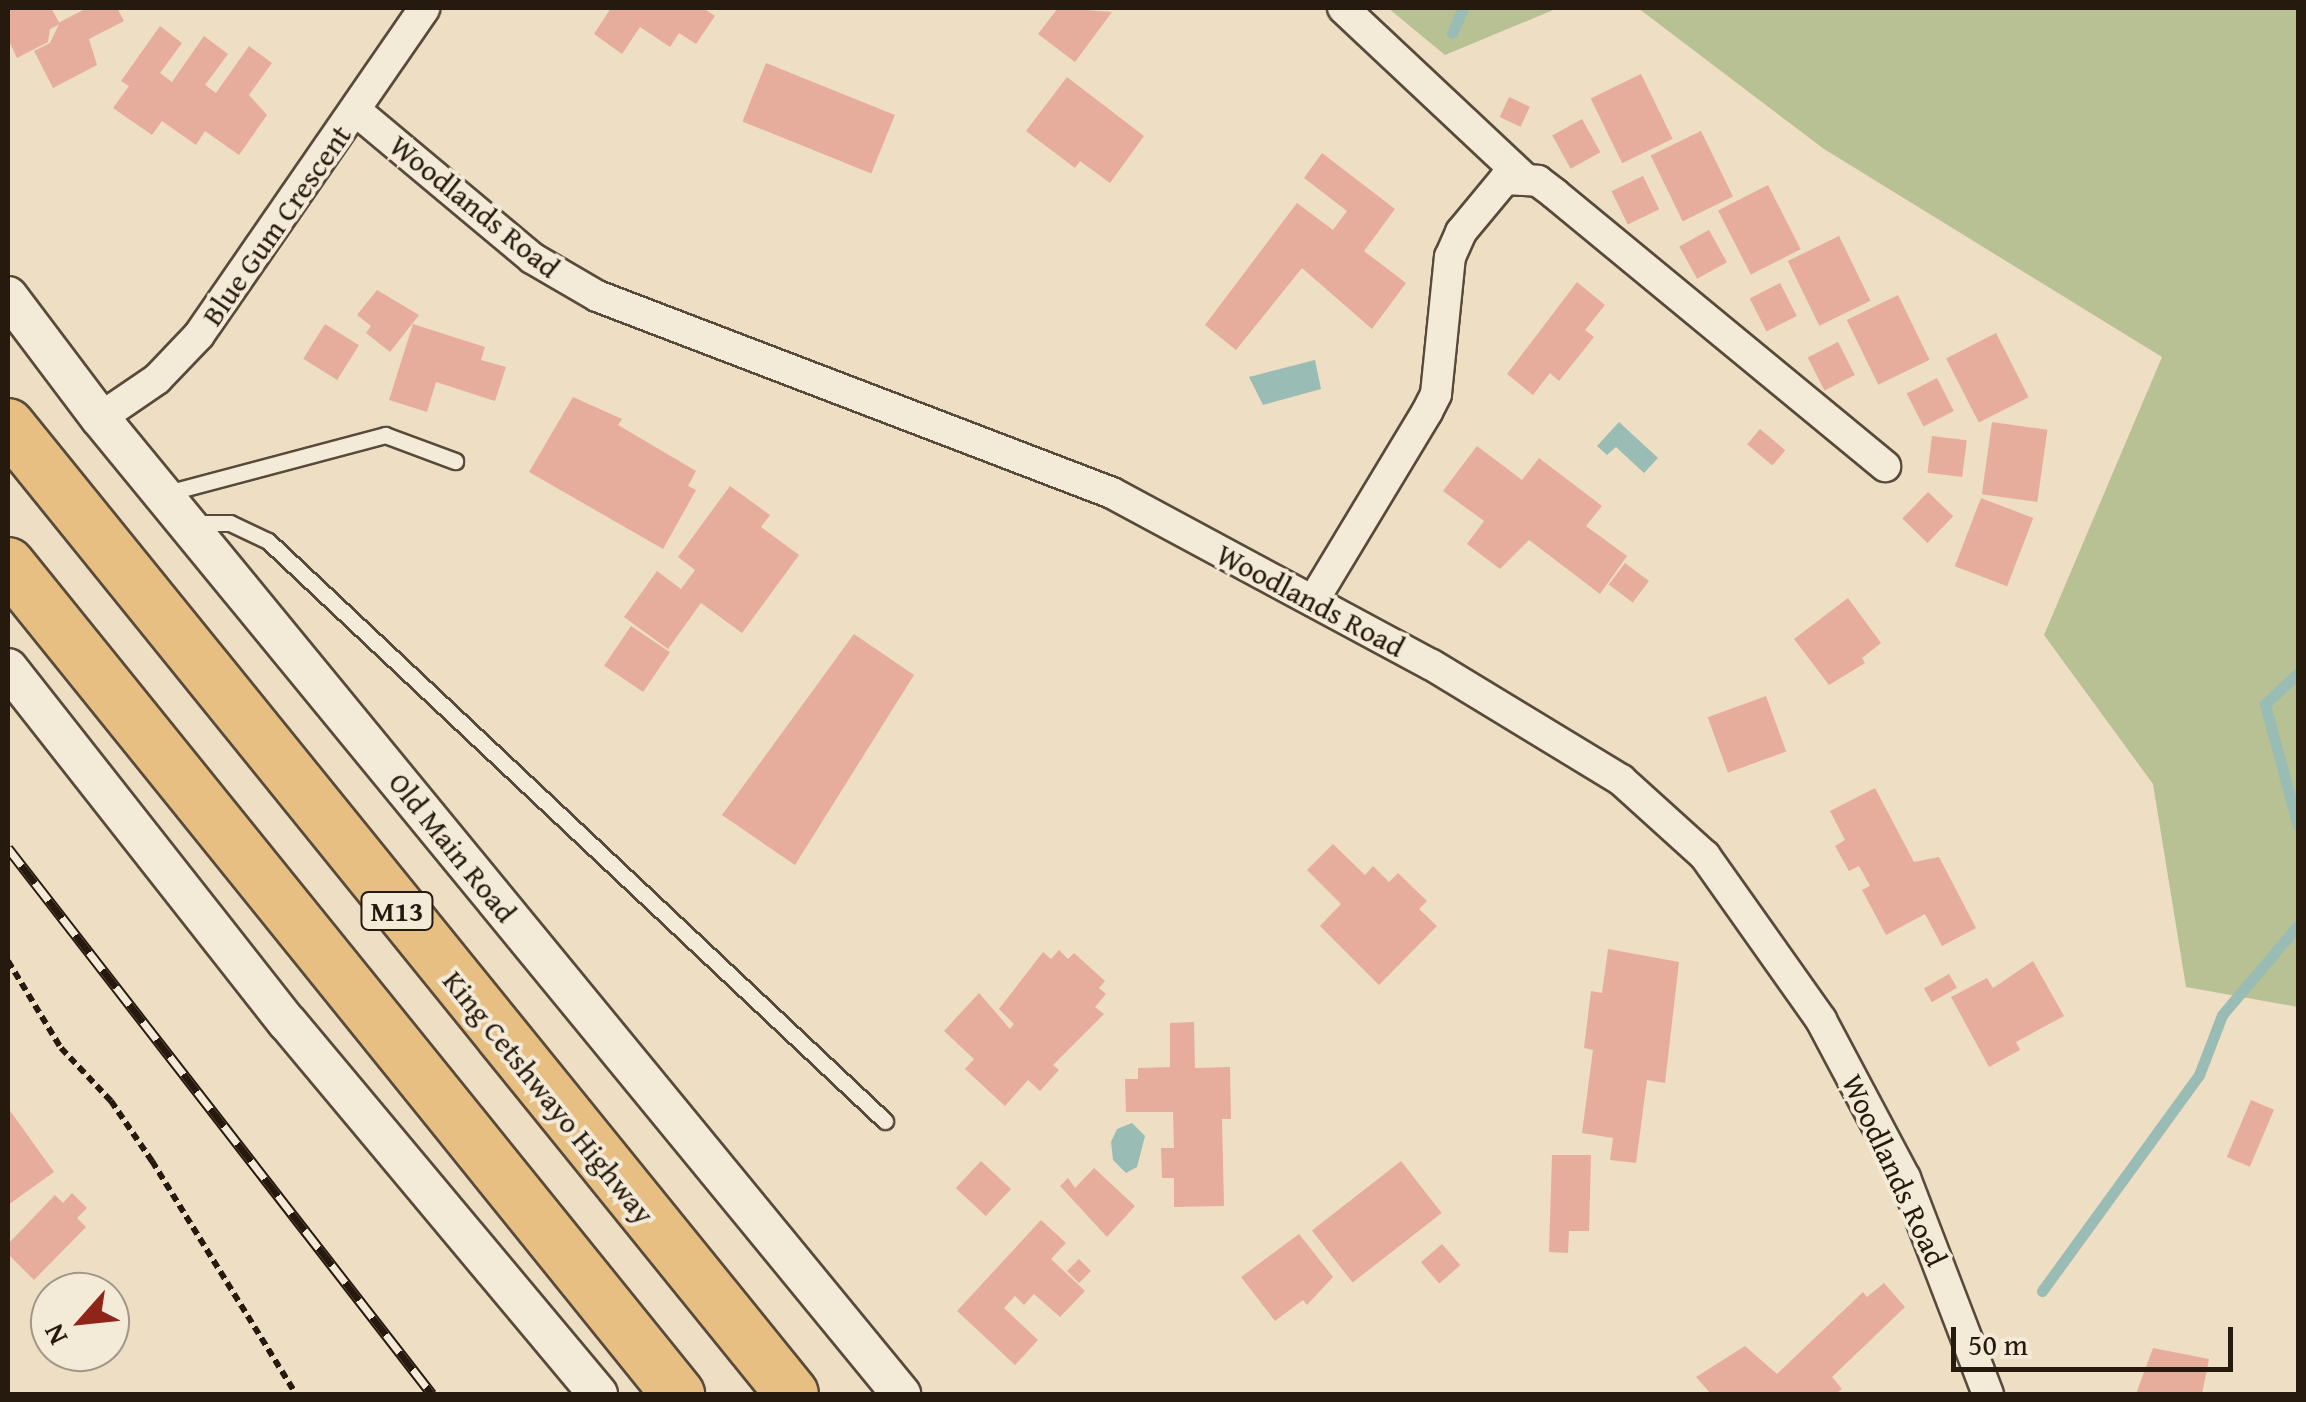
<!DOCTYPE html>
<style>
body{margin:0}
#map{position:relative;width:2306px;height:1402px;overflow:hidden;background:#eedec3;font-family:"Gentium Book Plus",serif}
div>[style]{position:absolute}
.green>*{inset:0;background:#b8c194}
.water>*{inset:0;background:#99bcb4}
.stream>*{height:11px;margin:-5.5px;padding:0 5.5px;transform-origin:5.5px;border-radius:5.5px;background:#99bcb4}
.building>*{inset:0;background:#e7ad9c;transform-origin:0 0}
.path>*{height:6px;margin-top:-3px;transform-origin:0;background:repeating-linear-gradient(90deg,#26190d 0 8px,transparent 0 13px)}
.roads{filter:drop-shadow(2px 0 #584a3a) drop-shadow(-2px 0 #584a3a) drop-shadow(0 2px #584a3a) drop-shadow(0 -2px #584a3a)}
.service>*{height:15px;margin:-7.5px;padding:0 7.5px;transform-origin:7.5px;border-radius:7.5px;background:#f4ead8}
.minor>*{height:30px;margin:-15px;padding:0 15px;transform-origin:15px;border-radius:15px;background:#f4ead8}
.tertiary>*{height:38px;margin:-19px;padding:0 19px;transform-origin:19px;border-radius:19px;background:#f4ead8}
.motorway>*{height:52px;margin:-26px;padding:0 26px;transform-origin:26px;border-radius:26px;background:#e7bf82}
.rail>*{height:11px;margin-top:-5.5px;transform-origin:0;background:repeating-linear-gradient(90deg,#f4ead8 0 22px,#26190d 0 44px);box-sizing:border-box;border-block:2px solid #26190d}
span{translate:-50% -50%;white-space:nowrap;text-align:center;line-height:1.15;-webkit-text-stroke:8px #f4ead8;paint-order:stroke}
.shield-label span{padding:2px 8px;background:#f4ead8;border:2px solid;border-radius:8px;-webkit-text-stroke-width:0}
.shield-label{font-size:28px;color:#26190d;font-weight:700}
.street-label{font-size:30px;color:#26190d}
.frame{position:absolute;inset:0;border:10px solid #26190d;pointer-events:none}
.north{position:absolute;left:30px;top:1272px;width:100px;height:100px;box-sizing:border-box;background:#f4ead8;border:2px solid #a29687;border-radius:50%;rotate:243deg;font-size:28px;font-weight:700;line-height:40px;text-align:center;color:#26190d}
.north::after{content:'';display:block;margin:auto;width:35px;height:45px;background:#8f2418;clip-path:polygon(50% 0,100% 100%,50% 72%,0 100%)}
.scale{position:absolute;left:1951px;top:1327px;width:282px;height:45px;box-sizing:border-box;border:5px solid #26190d;border-top:0;padding-left:12px;font-size:30px;line-height:35px;white-space:nowrap;color:#26190d;-webkit-text-stroke:8px #f4ead8;paint-order:stroke}
</style>
<div id="map">
<div class="green">
<div style="clip-path:polygon(1388px 8px,1558px 8px,1445px 55px)"></div>
<div style="clip-path:polygon(1638px 8px,2298px 8px,2298px 1007px,2186px 987px,2153px 784px,2044px 635px,2162px 357px,1824px 149px)"></div>
</div>
<div class="water">
<div style="clip-path:polygon(1315px 360px,1321px 389px,1263px 405px,1249px 377px)"></div>
<div style="clip-path:polygon(1619px 422px,1658px 458px,1644px 473px,1616px 447px,1607px 455px,1597px 446px)"></div>
<div style="clip-path:polygon(1132px 1123px,1145px 1136px,1137px 1167px,1126px 1173px,1113px 1160px,1111px 1142px,1117px 1129px)"></div>
</div>
<div class="stream">
<div style="left:1452px;top:33px;width:27px;rotate:-66deg"></div>
<div style="left:2298px;top:673px;width:45px;rotate:136.8deg"></div>
<div style="left:2265px;top:704px;width:126px;rotate:74.9deg"></div>
<div style="left:2042px;top:1291px;width:267px;rotate:-54deg"></div>
<div style="left:2199px;top:1075px;width:64px;rotate:-69deg"></div>
<div style="left:2222px;top:1015px;width:118px;rotate:-49.8deg"></div>
</div>
<div class="building">
<div style="clip-path:polygon(10px 8px,51px 8px,60px 24px,50px 29px,48px 42px,17px 58px,8px 39px)"></div>
<div style="clip-path:polygon(87px 8px,117px 8px,124px 21px,89px 39px,97px 65px,53px 88px,34px 51px,50px 43px,60px 22px)"></div>
<div style="clip-path:polygon(611px 8px,703px 8px,715px 16px,696px 44px,679px 33px,670px 47px,640px 27px,622px 54px,594px 34px)"></div>
<div style="clip-path:polygon(1058px 8px,1112px 12px,1075px 62px,1038px 34px)"></div>
<div style="clip-path:polygon(160px 26px,182px 43px,160px 73px,172px 82px,204px 36px,228px 54px,205px 85px,216px 93px,249px 46px,272px 63px,249px 95px,267px 115px,239px 155px,205px 131px,196px 145px,162px 121px,152px 135px,113px 108px,129px 86px,121px 81px)"></div>
<div style="left:766px;top:63px;width:139px;height:63px;rotate:22deg"></div>
<div style="left:1641px;top:74px;width:72px;height:56px;rotate:64deg"></div>
<div style="clip-path:polygon(1067px 77px,1144px 136px,1110px 183px,1080px 161px,1075px 168px,1026px 131px)"></div>
<div style="left:1509px;top:97px;width:23px;height:22px;rotate:25deg"></div>
<div style="left:1582px;top:119px;width:38px;height:34px;rotate:61deg"></div>
<div style="left:1701px;top:131px;width:73px;height:56px;rotate:64deg"></div>
<div style="clip-path:polygon(1322px 153px,1395px 209px,1364px 251px,1406px 283px,1372px 329px,1302px 268px,1236px 350px,1205px 325px,1297px 203px,1333px 230px,1347px 211px,1304px 178px)"></div>
<div style="left:1643px;top:176px;width:37px;height:35px;rotate:64deg"></div>
<div style="left:1768px;top:185px;width:72px;height:56px;rotate:63deg"></div>
<div style="left:1709px;top:230px;width:37px;height:34px;rotate:61deg"></div>
<div style="left:1839px;top:236px;width:72px;height:57px;rotate:64deg"></div>
<div style="clip-path:polygon(1577px 282px,1605px 305px,1585px 330px,1594px 337px,1559px 381px,1550px 373px,1533px 395px,1507px 374px)"></div>
<div style="left:1780px;top:283px;width:37px;height:34px;rotate:63deg"></div>
<div style="clip-path:polygon(377px 290px,419px 315px,390px 352px,366px 333px,371px 326px,357px 315px)"></div>
<div style="left:1898px;top:295px;width:72px;height:57px;rotate:64deg"></div>
<div style="left:325px;top:324px;width:40px;height:41px;rotate:32deg"></div>
<div style="clip-path:polygon(413px 324px,485px 347px,481px 360px,506px 367px,495px 401px,436px 382px,427px 412px,389px 400px)"></div>
<div style="left:1996px;top:333px;width:72px;height:56px;rotate:63deg"></div>
<div style="left:1838px;top:342px;width:37px;height:34px;rotate:63deg"></div>
<div style="left:1937px;top:378px;width:37px;height:34px;rotate:63deg"></div>
<div style="clip-path:polygon(573px 397px,622px 419px,618px 425px,696px 471px,688px 486px,696px 490px,663px 549px,529px 472px)"></div>
<div style="left:1992px;top:422px;width:56px;height:73px;rotate:8deg"></div>
<div style="left:1760px;top:429px;width:33px;height:20px;rotate:40deg"></div>
<div style="left:1932px;top:436px;width:35px;height:37px;rotate:7deg"></div>
<div style="clip-path:polygon(1477px 446px,1522px 480px,1539px 458px,1602px 506px,1586px 526px,1627px 556px,1600px 594px,1529px 540px,1500px 569px,1467px 544px,1484px 521px,1443px 491px)"></div>
<div style="clip-path:polygon(730px 486px,770px 515px,761px 527px,799px 555px,742px 633px,701px 603px,668px 649px,624px 617px,657px 571px,681px 589px,695px 570px,678px 557px)"></div>
<div style="left:1928px;top:492px;width:35px;height:37px;rotate:44deg"></div>
<div style="left:1981px;top:498px;width:56px;height:73px;rotate:21deg"></div>
<div style="left:1625px;top:563px;width:30px;height:27px;rotate:37deg"></div>
<div style="clip-path:polygon(1848px 598px,1881px 643px,1862px 658px,1865px 663px,1829px 685px,1794px 639px)"></div>
<div style="left:631px;top:626px;width:47px;height:48px;rotate:34deg"></div>
<div style="clip-path:polygon(854px 634px,914px 675px,795px 865px,722px 815px)"></div>
<div style="left:1766px;top:696px;width:59px;height:62px;rotate:70deg"></div>
<div style="clip-path:polygon(1875px 788px,1914px 862px,1939px 857px,1976px 928px,1942px 946px,1925px 914px,1886px 935px,1862px 890px,1870px 886px,1859px 866px,1849px 871px,1835px 846px,1845px 840px,1830px 811px)"></div>
<div style="clip-path:polygon(1333px 844px,1365px 875px,1373px 866px,1389px 882px,1398px 873px,1427px 901px,1419px 909px,1437px 926px,1379px 985px,1320px 926px,1341px 904px,1307px 870px)"></div>
<div style="clip-path:polygon(1608px 949px,1679px 962px,1665px 1083px,1647px 1080px,1636px 1163px,1610px 1160px,1613px 1138px,1582px 1133px,1593px 1050px,1584px 1048px,1591px 991px,1602px 993px)"></div>
<div style="clip-path:polygon(1059px 950px,1068px 959px,1074px 953px,1105px 981px,1099px 988px,1106px 994px,1095px 1007px,1104px 1014px,1053px 1065px,1059px 1070px,1040px 1091px,1028px 1080px,1005px 1106px,965px 1069px,974px 1059px,944px 1031px,979px 993px,1010px 1029px,1014px 1024px,999px 1009px,1043px 952px,1051px 959px)"></div>
<div style="clip-path:polygon(2033px 961px,2064px 1016px,2016px 1042px,2020px 1050px,1989px 1067px,1951px 997px,1987px 978px,1993px 988px)"></div>
<div style="left:1949px;top:974px;width:16px;height:29px;rotate:60deg"></div>
<div style="clip-path:polygon(1194px 1022px,1195px 1068px,1230px 1067px,1231px 1119px,1222px 1119px,1224px 1206px,1174px 1207px,1174px 1178px,1162px 1178px,1161px 1148px,1174px 1148px,1173px 1112px,1126px 1112px,1125px 1079px,1138px 1079px,1138px 1068px,1170px 1067px,1170px 1023px)"></div>
<div style="left:2251px;top:1100px;width:25px;height:62px;rotate:23deg"></div>
<div style="clip-path:polygon(8px 1108px,54px 1172px,8px 1205px)"></div>
<div style="clip-path:polygon(1552px 1155px,1591px 1155px,1589px 1231px,1569px 1231px,1568px 1253px,1549px 1252px)"></div>
<div style="left:981px;top:1161px;width:41px;height:37px;rotate:43deg"></div>
<div style="left:1401px;top:1161px;width:66px;height:113px;rotate:52deg"></div>
<div style="clip-path:polygon(1094px 1168px,1135px 1206px,1107px 1237px,1060px 1186px,1068px 1178px,1075px 1188px)"></div>
<div style="clip-path:polygon(72px 1193px,87px 1208px,77px 1218px,86px 1227px,34px 1280px,8px 1254px,8px 1244px,55px 1195px,63px 1203px)"></div>
<div style="clip-path:polygon(1041px 1220px,1066px 1243px,1051px 1259px,1085px 1291px,1060px 1317px,1034px 1294px,1024px 1305px,1015px 1296px,1004px 1308px,1038px 1340px,1015px 1365px,957px 1311px)"></div>
<div style="clip-path:polygon(1299px 1234px,1333px 1277px,1307px 1305px,1303px 1300px,1275px 1321px,1241px 1277px)"></div>
<div style="left:1442px;top:1244px;width:28px;height:28px;rotate:49deg"></div>
<div style="left:1079px;top:1259px;width:17px;height:17px;rotate:45deg"></div>
<div style="clip-path:polygon(1884px 1283px,1905px 1307px,1832px 1377px,1842px 1389px,1836px 1394px,1711px 1394px,1696px 1377px,1745px 1346px,1777px 1374px,1863px 1292px,1867px 1297px)"></div>
<div style="clip-path:polygon(2153px 1348px,2209px 1359px,2202px 1394px,2136px 1394px)"></div>
</div>
<div class="path">
<div style="left:8px;top:961px;width:102px;rotate:58.7deg"></div>
<div style="left:61px;top:1048px;width:73px;rotate:46.7deg"></div>
<div style="left:111px;top:1101px;width:73px;rotate:55.7deg"></div>
<div style="left:152px;top:1161px;width:274px;rotate:58.3deg"></div>
</div>
<div class="roads">
<div class="service">
<div style="left:167px;top:493px;width:226px;rotate:-14.9deg"></div>
<div style="left:385px;top:435px;width:75px;rotate:20.4deg"></div>
<div style="left:191px;top:523px;width:39px"></div>
<div style="left:230px;top:523px;width:42px;rotate:25.3deg"></div>
<div style="left:268px;top:541px;width:847px;rotate:43.23deg"></div>
</div>
<div class="minor">
<div style="left:1343px;top:8px;width:248px;rotate:43.2deg"></div>
<div style="left:355px;top:110px;width:231px;rotate:39.9deg"></div>
<div style="left:532px;top:258px;width:75px;rotate:30.3deg"></div>
<div style="left:597px;top:296px;width:551px;rotate:20.93deg"></div>
<div style="left:1112px;top:493px;width:363px;rotate:28.3deg"></div>
<div style="left:1432px;top:665px;width:221px;rotate:31.3deg"></div>
<div style="left:1621px;top:780px;width:113px;rotate:42.1deg"></div>
<div style="left:1705px;top:856px;width:201px;rotate:54.7deg"></div>
<div style="left:1821px;top:1020px;width:179px;rotate:62deg"></div>
<div style="left:1905px;top:1178px;width:231px;rotate:69deg"></div>
<div style="left:100px;top:418px;width:69px;rotate:-34.4deg"></div>
<div style="left:157px;top:379px;width:61px;rotate:-46.3deg"></div>
<div style="left:199px;top:335px;width:397px;rotate:-55.4deg"></div>
<div style="left:1313px;top:601px;width:221px;rotate:-58.9deg"></div>
<div style="left:1427px;top:412px;width:20px;rotate:-63deg"></div>
<div style="left:1436px;top:394px;width:138px;rotate:-84.2deg"></div>
<div style="left:1450px;top:257px;width:27px;rotate:-66deg"></div>
<div style="left:1461px;top:232px;width:69px;rotate:-50.3deg"></div>
<div style="left:1505px;top:179px;width:33px;rotate:3deg"></div>
<div style="left:1538px;top:181px;width:21px;rotate:37deg"></div>
<div style="left:1555px;top:194px;width:428px;rotate:39.5deg"></div>
</div>
<div class="tertiary">
<div style="left:8px;top:296px;width:153px;rotate:53deg"></div>
<div style="left:100px;top:418px;width:1263px;rotate:50.62deg"></div>
<div style="left:8px;top:668px;width:451px;rotate:51.8deg"></div>
<div style="left:287px;top:1022px;width:485px;rotate:50.1deg"></div>
</div>
<div class="motorway">
<div style="left:8px;top:425px;width:1246px;rotate:51.02deg"></div>
<div style="left:8px;top:564px;width:1067px;rotate:51.09deg"></div>
</div>
</div>
<div class="rail">
<div style="left:8px;top:848px;width:691px;rotate:52.17deg"></div>
</div>
<div class="shield-label">
<span style="left:397px;top:911px">M13</span>
</div>
<div class="street-label">
<span style="left:475px;top:206px;rotate:39deg">Woodlands Road</span>
<span style="left:276px;top:225px;rotate:-55deg">Blue Gum Crescent</span>
<span style="left:1311px;top:600px;rotate:28deg">Woodlands Road</span>
<span style="left:453px;top:847px;rotate:51deg">Old Main Road</span>
<span style="left:549px;top:1097px;rotate:51deg">King Cetshwayo Highway</span>
<span style="left:1895px;top:1170px;rotate:65deg">Woodlands Road</span>
</div>
<div class="frame"></div>
<div class="north">N</div>
<div class="scale">50 m</div>
</div>
